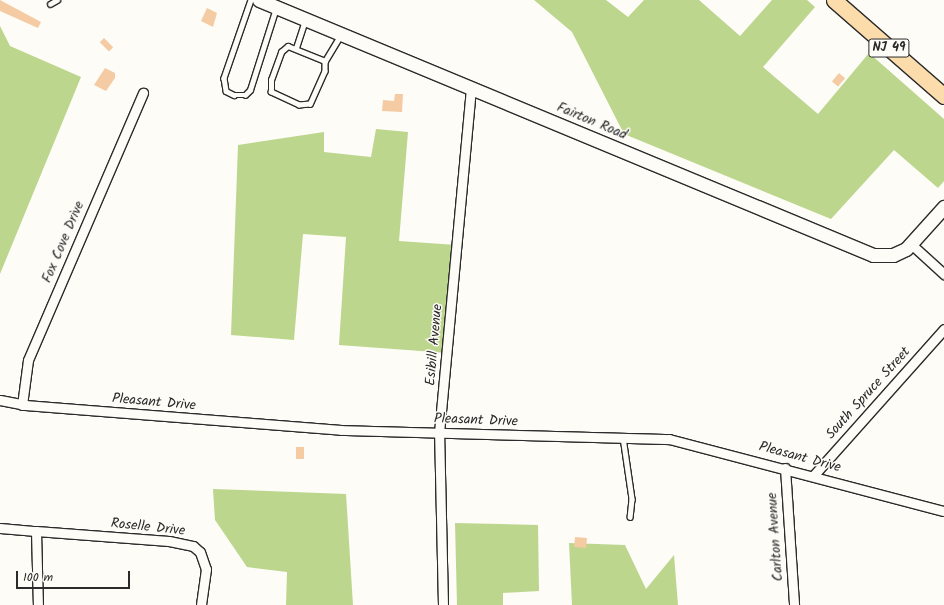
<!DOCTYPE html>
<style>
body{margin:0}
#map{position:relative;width:944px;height:605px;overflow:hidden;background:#fdfcf7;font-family:Kalam,sans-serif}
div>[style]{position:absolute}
.green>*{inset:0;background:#bdd68d}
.building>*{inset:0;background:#f4cba3;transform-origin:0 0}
.roads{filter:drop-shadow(1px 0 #2b2b2b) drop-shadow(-1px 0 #2b2b2b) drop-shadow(0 1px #2b2b2b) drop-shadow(0 -1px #2b2b2b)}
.service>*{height:4.5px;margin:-2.25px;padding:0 2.25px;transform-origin:2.25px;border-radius:2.25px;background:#fdfcf7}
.minor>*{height:9px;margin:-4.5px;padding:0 4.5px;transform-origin:4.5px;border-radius:4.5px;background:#fdfcf7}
.secondary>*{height:13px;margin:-6.5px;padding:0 6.5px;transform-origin:6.5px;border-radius:6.5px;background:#fdfcf7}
.trunk>*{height:15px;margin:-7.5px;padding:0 7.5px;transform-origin:7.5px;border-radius:7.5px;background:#fddcac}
span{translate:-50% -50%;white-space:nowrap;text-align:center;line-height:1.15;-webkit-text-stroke:3px #fdfcf7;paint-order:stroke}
.shield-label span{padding:1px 3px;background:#fdfcf7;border:1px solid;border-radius:3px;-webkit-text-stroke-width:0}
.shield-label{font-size:13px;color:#2b2b2b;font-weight:700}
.street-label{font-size:14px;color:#2b2b2b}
.scale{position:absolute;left:16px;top:571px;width:114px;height:18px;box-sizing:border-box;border:2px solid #2b2b2b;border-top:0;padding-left:5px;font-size:12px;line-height:14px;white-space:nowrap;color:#2b2b2b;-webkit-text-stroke:3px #fdfcf7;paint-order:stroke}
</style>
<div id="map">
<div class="green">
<div style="clip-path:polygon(534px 0,606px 0,628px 17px,644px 0,699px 0,740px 36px,772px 0,807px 0,815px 7px,763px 67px,818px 114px,869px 53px,944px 119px,944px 181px,938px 188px,894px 150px,831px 219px,624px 134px,572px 32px)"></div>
<div style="clip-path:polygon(0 26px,10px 46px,81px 77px,0 274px)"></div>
<div style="clip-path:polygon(376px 129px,408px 132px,399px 241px,456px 245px,448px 353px,339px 345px,346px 237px,303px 234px,294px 340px,231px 335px,238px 145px,324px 132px,324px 152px,371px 157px)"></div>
<div style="clip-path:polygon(213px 489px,346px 494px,353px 605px,286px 605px,287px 572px,247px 567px,215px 520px)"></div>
<div style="clip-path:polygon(455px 523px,538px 525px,539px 591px,503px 593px,503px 605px,457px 605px)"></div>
<div style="clip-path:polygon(569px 543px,625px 545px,646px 589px,674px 555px,678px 605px,572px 605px)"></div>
</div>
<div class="building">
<div style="clip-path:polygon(0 0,41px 22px,38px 28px,0 11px)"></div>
<div style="clip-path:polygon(207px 8px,217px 13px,213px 27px,201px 21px)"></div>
<div style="left:104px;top:38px;width:13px;height:6px;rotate:45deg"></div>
<div style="clip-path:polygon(105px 68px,115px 73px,115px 78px,106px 91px,94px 85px)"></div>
<div style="left:839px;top:73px;width:8px;height:11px;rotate:40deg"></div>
<div style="clip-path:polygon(395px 94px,403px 94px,402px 112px,382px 111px,383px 100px,394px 101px)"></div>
<div style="left:296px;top:447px;width:8px;height:12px"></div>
<div style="left:575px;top:537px;width:12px;height:10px;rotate:5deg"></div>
</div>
<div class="roads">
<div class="service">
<div style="left:251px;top:0;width:83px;rotate:109.1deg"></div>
<div style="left:224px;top:78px;width:13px;rotate:81deg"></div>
<div style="left:226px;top:91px;width:9px;rotate:27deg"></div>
<div style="left:234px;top:95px;width:11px"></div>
<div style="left:245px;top:95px;width:7px;rotate:-45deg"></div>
<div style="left:250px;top:90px;width:86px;rotate:-72.4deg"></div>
<div style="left:50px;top:4px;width:8px;rotate:-30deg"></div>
<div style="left:288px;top:46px;width:40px;rotate:22deg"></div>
<div style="left:325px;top:61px;width:10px;rotate:90deg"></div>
<div style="left:325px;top:71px;width:36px;rotate:114deg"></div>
<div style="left:310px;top:104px;width:11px;rotate:175deg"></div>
<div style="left:299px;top:105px;width:31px;rotate:-155deg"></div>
<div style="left:271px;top:92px;width:12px;rotate:-90deg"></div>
<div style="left:271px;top:80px;width:30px;rotate:-70deg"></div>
<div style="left:281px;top:52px;width:9px;rotate:-41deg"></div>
<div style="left:296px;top:48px;width:28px;rotate:-72deg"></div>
<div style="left:325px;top:61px;width:29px;rotate:-59deg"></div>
<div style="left:623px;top:437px;width:63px;rotate:81.7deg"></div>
<div style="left:632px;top:499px;width:18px;rotate:96deg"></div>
</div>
<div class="minor">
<div style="left:911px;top:244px;width:45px;rotate:42.3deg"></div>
<div style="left:0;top:400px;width:25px;rotate:11deg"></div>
<div style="left:25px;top:405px;width:317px;rotate:4.5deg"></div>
<div style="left:341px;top:430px;width:328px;rotate:1.6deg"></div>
<div style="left:669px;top:439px;width:284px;rotate:14.7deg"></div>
<div style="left:22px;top:405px;width:45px;rotate:-82.4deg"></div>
<div style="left:28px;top:360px;width:291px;rotate:-66.7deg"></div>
<div style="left:785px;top:468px;width:137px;rotate:86.2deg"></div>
<div style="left:813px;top:476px;width:197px;rotate:-48.3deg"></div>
<div style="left:0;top:528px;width:36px;rotate:5deg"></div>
<div style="left:36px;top:531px;width:74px;rotate:88.5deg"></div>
<div style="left:36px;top:531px;width:133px;rotate:4.3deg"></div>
<div style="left:169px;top:541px;width:25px;rotate:12deg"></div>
<div style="left:193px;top:546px;width:9px;rotate:41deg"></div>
<div style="left:200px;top:552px;width:18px;rotate:71deg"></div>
<div style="left:206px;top:569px;width:36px;rotate:98deg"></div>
<div style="left:443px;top:605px;width:172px;rotate:-91.3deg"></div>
<div style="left:439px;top:433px;width:346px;rotate:-84.7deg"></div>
</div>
<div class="secondary">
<div style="left:259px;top:0;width:665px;rotate:22.55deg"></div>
<div style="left:873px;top:255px;width:20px"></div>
<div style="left:893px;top:255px;width:14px;rotate:-25deg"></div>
<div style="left:906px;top:249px;width:57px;rotate:-47.9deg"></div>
</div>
<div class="trunk">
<div style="left:834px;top:0;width:146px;rotate:41.1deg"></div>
</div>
</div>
<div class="shield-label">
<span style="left:889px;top:48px">NJ 49</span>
</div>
<div class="street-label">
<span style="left:592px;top:121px;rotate:23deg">Fairton Road</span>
<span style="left:63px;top:242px;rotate:-67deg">Fox Cove Drive</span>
<span style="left:434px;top:345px;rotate:-85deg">Esibill Avenue</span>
<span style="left:868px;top:393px;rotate:-48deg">South Spruce Street</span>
<span style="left:154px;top:402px;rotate:5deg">Pleasant Drive</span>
<span style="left:476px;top:420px;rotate:2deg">Pleasant Drive</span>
<span style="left:800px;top:457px;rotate:15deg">Pleasant Drive</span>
<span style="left:148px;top:527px;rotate:6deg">Roselle Drive</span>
<span style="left:775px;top:537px;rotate:-94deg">Carlton Avenue</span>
</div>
<div class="scale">100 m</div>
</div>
